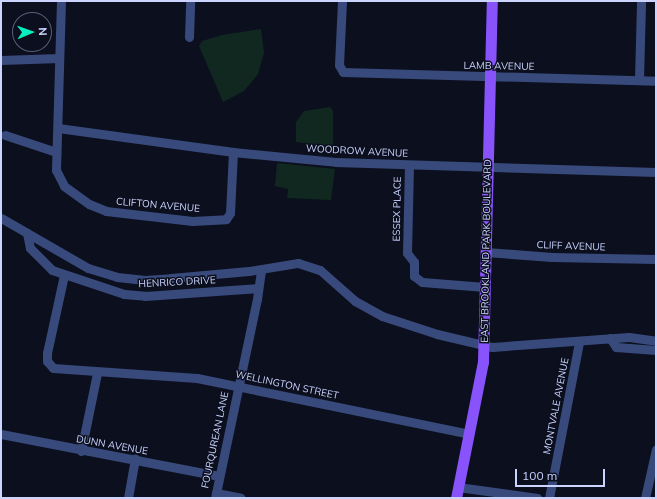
<!DOCTYPE html>
<style>
body{margin:0}
#map{position:relative;width:657px;height:499px;overflow:hidden;background:#0c0f1e;font-family:Mulish,sans-serif}
div>[style]{position:absolute}
.green>*{inset:0;background:#10281f}
.minor>*{height:9px;margin:-4.5px;padding:0 4.5px;transform-origin:4.5px;border-radius:4.5px;background:#384a7c}
.major>*{height:11px;margin:-5.5px;padding:0 5.5px;transform-origin:5.5px;border-radius:5.5px;background:#8953fc}
span{translate:-50% -50%;white-space:nowrap;text-align:center;line-height:1.15;-webkit-text-stroke:3px #0c0f1e;paint-order:stroke}
.street-label{font-size:10px;color:#cad4fe}
.frame{position:absolute;inset:0;border:2px solid #cad4fe;pointer-events:none}
.north{position:absolute;left:12px;top:12px;width:40px;height:40px;box-sizing:border-box;background:#0c0f1e;border:1px solid #585e78;border-radius:50%;rotate:88deg;font-size:11px;font-weight:700;line-height:16px;text-align:center;color:#cad4fe}
.north::after{content:'';display:block;margin:auto;width:14px;height:18px;background:#05efbf;clip-path:polygon(50% 0,100% 100%,50% 72%,0 100%)}
.scale{position:absolute;left:515px;top:469px;width:90px;height:18px;box-sizing:border-box;border:2px solid #cad4fe;border-top:0;padding-left:5px;font-size:12px;line-height:14px;white-space:nowrap;color:#cad4fe;-webkit-text-stroke:3px #0c0f1e;paint-order:stroke}
</style>
<div id="map">
<div class="green">
<div style="clip-path:polygon(261px 29px,264px 53px,258px 74px,244px 91px,223px 102px,199px 46px,202px 41px,222px 35px)"></div>
<div style="clip-path:polygon(330px 107px,333px 111px,333px 147px,296px 142px,296px 122px,304px 111px)"></div>
<div style="clip-path:polygon(277px 163px,335px 169px,331px 200px,287px 198px,288px 189px,275px 186px)"></div>
</div>
<div class="minor">
<div style="left:61px;top:1px;width:169px;rotate:91.7deg"></div>
<div style="left:56px;top:170px;width:18px;rotate:63deg"></div>
<div style="left:64px;top:186px;width:31px;rotate:36deg"></div>
<div style="left:89px;top:204px;width:18px;rotate:22deg"></div>
<div style="left:106px;top:211px;width:87px;rotate:6.6deg"></div>
<div style="left:192px;top:221px;width:34px;rotate:-3deg"></div>
<div style="left:226px;top:219px;width:7px;rotate:-56deg"></div>
<div style="left:230px;top:213px;width:61px;rotate:-87.2deg"></div>
<div style="left:342px;top:1px;width:64px;rotate:92.7deg"></div>
<div style="left:339px;top:65px;width:8px;rotate:60deg"></div>
<div style="left:343px;top:72px;width:313px;rotate:1.6deg"></div>
<div style="left:189px;top:37px;width:36px;rotate:-88deg"></div>
<div style="left:1px;top:60px;width:58px;rotate:-2deg"></div>
<div style="left:639px;top:80px;width:79px;rotate:-88.5deg"></div>
<div style="left:58px;top:128px;width:177px;rotate:7.8deg"></div>
<div style="left:233px;top:152px;width:103px;rotate:5.5deg"></div>
<div style="left:336px;top:162px;width:320px;rotate:1.8deg"></div>
<div style="left:5px;top:135px;width:54px;rotate:18.4deg"></div>
<div style="left:409px;top:165px;width:88px;rotate:91.3deg"></div>
<div style="left:407px;top:253px;width:11px;rotate:52deg"></div>
<div style="left:414px;top:262px;width:14px;rotate:90deg"></div>
<div style="left:414px;top:276px;width:10px;rotate:37deg"></div>
<div style="left:422px;top:282px;width:63px;rotate:4.5deg"></div>
<div style="left:1px;top:218px;width:100px;rotate:29.9deg"></div>
<div style="left:88px;top:268px;width:30px;rotate:17deg"></div>
<div style="left:117px;top:277px;width:28px;rotate:6deg"></div>
<div style="left:145px;top:280px;width:26px;rotate:-4deg"></div>
<div style="left:171px;top:278px;width:78px;rotate:-5.1deg"></div>
<div style="left:249px;top:271px;width:50px;rotate:-9.3deg"></div>
<div style="left:298px;top:263px;width:23px;rotate:18deg"></div>
<div style="left:320px;top:270px;width:47px;rotate:41.5deg"></div>
<div style="left:355px;top:301px;width:31px;rotate:29deg"></div>
<div style="left:382px;top:316px;width:58px;rotate:18.1deg"></div>
<div style="left:437px;top:334px;width:57px;rotate:13.3deg"></div>
<div style="left:492px;top:347px;width:137px;rotate:-4.2deg"></div>
<div style="left:629px;top:337px;width:27px;rotate:8deg"></div>
<div style="left:27px;top:233px;width:15px;rotate:79deg"></div>
<div style="left:30px;top:248px;width:31px;rotate:45deg"></div>
<div style="left:52px;top:270px;width:76px;rotate:18.4deg"></div>
<div style="left:124px;top:294px;width:21px;rotate:5deg"></div>
<div style="left:145px;top:296px;width:113px;rotate:-4deg"></div>
<div style="left:486px;top:252px;width:66px;rotate:4.3deg"></div>
<div style="left:552px;top:257px;width:104px;rotate:1.1deg"></div>
<div style="left:64px;top:275px;width:80px;rotate:102.3deg"></div>
<div style="left:47px;top:353px;width:8px;rotate:90deg"></div>
<div style="left:47px;top:361px;width:9px;rotate:49deg"></div>
<div style="left:53px;top:368px;width:144px;rotate:4deg"></div>
<div style="left:197px;top:378px;width:278px;rotate:11.6deg"></div>
<div style="left:610px;top:338px;width:11px;rotate:56deg"></div>
<div style="left:616px;top:347px;width:40px;rotate:4.3deg"></div>
<div style="left:1px;top:434px;width:222px;rotate:10.9deg"></div>
<div style="left:81px;top:451px;width:80px;rotate:-78.4deg"></div>
<div style="left:458px;top:487px;width:80px;rotate:7.9deg"></div>
<div style="left:216px;top:493px;width:25px;rotate:11deg"></div>
<div style="left:128px;top:498px;width:40px;rotate:-80deg"></div>
<div style="left:215px;top:498px;width:203px;rotate:-78.1deg"></div>
<div style="left:257px;top:299px;width:30px;rotate:-82deg"></div>
<div style="left:549px;top:498px;width:159px;rotate:-79.1deg"></div>
<div style="left:645px;top:498px;width:50px;rotate:-77.3deg"></div>
</div>
<div class="major">
<div style="left:456px;top:498px;width:139px;rotate:-78.8deg"></div>
<div style="left:483px;top:362px;width:361px;rotate:-88.6deg"></div>
</div>
<div class="street-label">
<span style="left:499px;top:66px;rotate:1deg">LAMB AVENUE</span>
<span style="left:357px;top:151px;rotate:3deg">WOODROW AVENUE</span>
<span style="left:158px;top:205px;rotate:5deg">CLIFTON AVENUE</span>
<span style="left:397px;top:209px;rotate:-89deg">ESSEX PLACE</span>
<span style="left:571px;top:246px;rotate:2deg">CLIFF AVENUE</span>
<span style="left:486px;top:251px;rotate:-89deg">EAST BROOKLAND PARK BOULEVARD</span>
<span style="left:177px;top:282px;rotate:-3deg">HENRICO DRIVE</span>
<span style="left:287px;top:385px;rotate:12deg">WELLINGTON STREET</span>
<span style="left:556px;top:406px;rotate:-79deg">MONTVALE AVENUE</span>
<span style="left:215px;top:440px;rotate:-78deg">FOURQUREAN LANE</span>
<span style="left:112px;top:445px;rotate:10deg">DUNN AVENUE</span>
</div>
<div class="frame"></div>
<div class="north">N</div>
<div class="scale">100 m</div>
</div>
